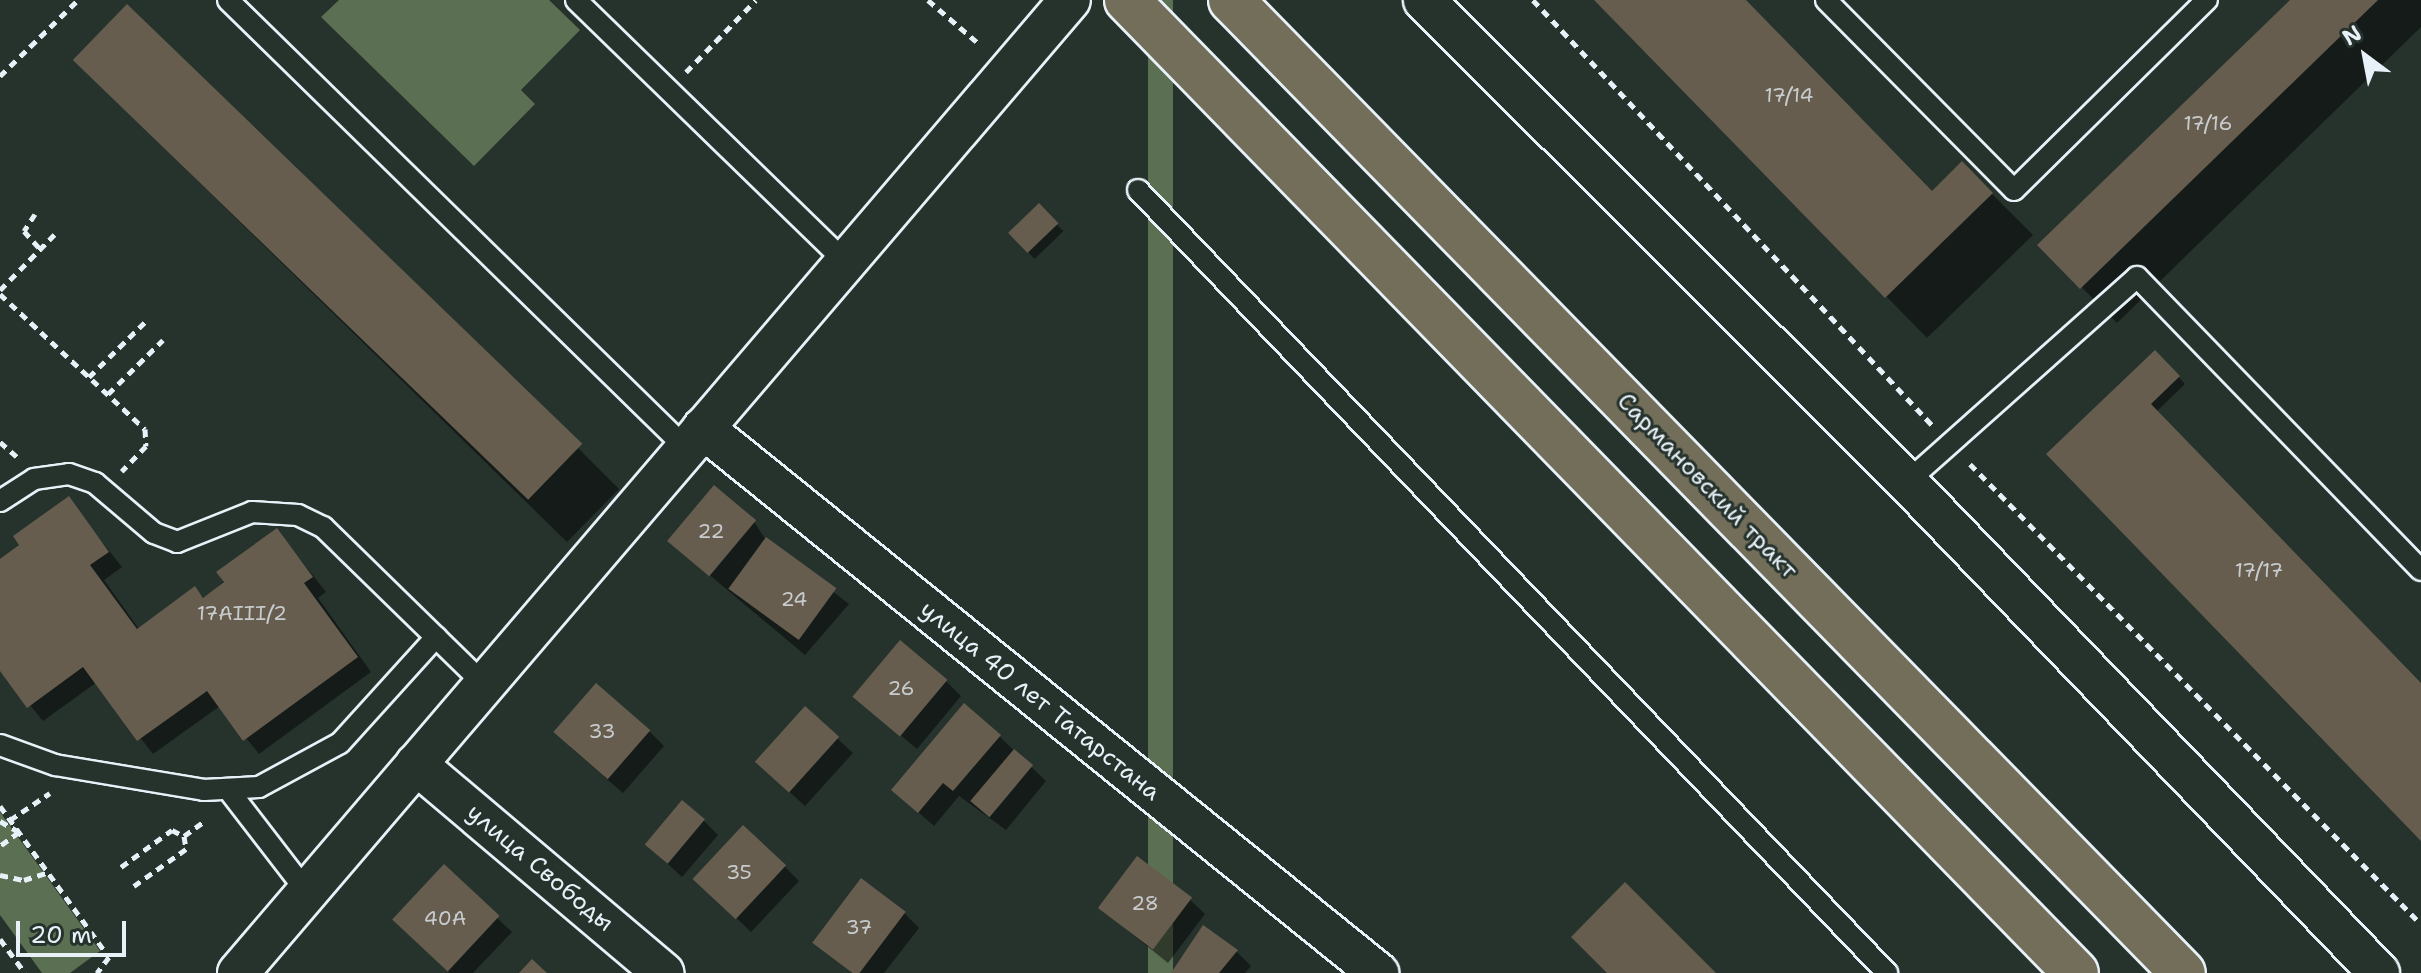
<!DOCTYPE html>
<meta charset="utf-8">
<style>
body{margin:0}
#map{position:relative;width:2421px;height:973px;overflow:hidden;background:#26332d;font-family:"Shantell Sans",sans-serif}
div>[style]{position:absolute}
.green>*{inset:0;background:#5b6f52;transform-origin:0 0}
.shadow>*{inset:0;background:#0007;transform-origin:0 0}
.building>*{inset:0;background:#665d4f;transform-origin:0 0}
.path>*{height:5px;margin-top:-2.5px;transform-origin:0;background:repeating-linear-gradient(90deg,#e8f1f8 0 8px,transparent 0 14px)}
.roads{filter:drop-shadow(2px 0 #e8f1f8) drop-shadow(-2px 0 #e8f1f8) drop-shadow(0 2px #e8f1f8) drop-shadow(0 -2px #e8f1f8)}
.service>*{height:20px;margin:-10px;padding:0 10px;transform-origin:10px;border-radius:10px;background:#26332d}
.minor>*{height:40px;margin:-20px;padding:0 20px;transform-origin:20px;border-radius:20px;background:#26332d}
.primary>*{height:44px;margin:-22px;padding:0 22px;transform-origin:22px;border-radius:22px;background:#726e59}
span{translate:-50% -50%;white-space:nowrap;text-align:center;line-height:1.15;-webkit-text-stroke:6px #26332d;paint-order:stroke}
.number-label{font-size:20px;color:#c8ccce}
.number-label span{-webkit-text-stroke-width:0}
.street-label{font-size:24px;color:#e8f1f8}
.north{position:absolute;left:2325px;top:16px;width:80px;height:80px;-webkit-text-stroke:6px #26332d;paint-order:stroke;rotate:328deg;font-size:22px;font-weight:700;line-height:32px;text-align:center;color:#e8f1f8}
.north::after{content:'';display:block;margin:auto;width:28px;height:36px;background:#e8f1f8;clip-path:polygon(50% 0,100% 100%,50% 72%,0 100%)}
.scale{position:absolute;left:16px;top:921px;width:110px;height:36px;box-sizing:border-box;border:4px solid #e8f1f8;border-top:0;padding-left:10px;font-size:24px;line-height:28px;white-space:nowrap;color:#e8f1f8;-webkit-text-stroke:6px #26332d;paint-order:stroke}
</style>
<div id="map">
<div class="green">
<div style="clip-path:polygon(339px 0,549px 0,580px 30px,521px 90px,535px 104px,474px 166px,321px 17px)"></div>
<div style="left:1148px;top:0;width:25px;height:1363px"></div>
<div style="clip-path:polygon(0 812px,100px 951px,70px 973px,42px 973px,0 915px)"></div>
</div>
<div class="shadow">
<div style="clip-path:polygon(1597px 0,1744px 0,1932px 193px,1962px 164px,2033px 235px,1927px 338px)"></div>
<div style="clip-path:polygon(2292px 0,2421px 0,2421px 27px,2117px 323px,2040px 245px)"></div>
<div style="clip-path:polygon(116px 101px,578px 448px,619px 489px,567px 542px)"></div>
<div style="left:1039px;top:206px;width:35px;height:40px;rotate:46deg"></div>
<div style="clip-path:polygon(2155px 352px,2185px 384px,2156px 412px,2421px 684px,2421px 838px,2049px 454px)"></div>
<div style="clip-path:polygon(68px 499px,122px 567px,104px 580px,139px 629px,195px 589px,205px 599px,277px 530px,326px 592px,318px 598px,371px 672px,259px 754px,220px 706px,153px 754px,97px 682px,43px 721px,0 668px,0 562px)"></div>
<div style="clip-path:polygon(754px 522px,766px 540px,849px 604px,805px 655px,669px 541px)"></div>
<div style="clip-path:polygon(946px 681px,961px 696px,917px 749px,856px 697px)"></div>
<div style="clip-path:polygon(805px 709px,853px 753px,805px 806px,772px 776px)"></div>
<div style="clip-path:polygon(649px 731px,664px 746px,623px 793px,570px 747px)"></div>
<div style="clip-path:polygon(999px 736px,1046px 781px,1006px 830px,959px 796px,934px 826px,893px 790px)"></div>
<div style="clip-path:polygon(703px 820px,718px 835px,682px 877px,647px 845px)"></div>
<div style="clip-path:polygon(784px 866px,799px 881px,751px 932px,710px 893px)"></div>
<div style="clip-path:polygon(1190px 900px,1205px 914px,1168px 963px,1100px 908px)"></div>
<div style="clip-path:polygon(904px 913px,919px 928px,884px 973px,852px 973px,815px 941px)"></div>
<div style="clip-path:polygon(497px 918px,512px 932px,473px 973px,450px 973px,409px 934px)"></div>
<div style="clip-path:polygon(1237px 952px,1251px 966px,1245px 973px,1173px 973px)"></div>
</div>
<div class="building">
<div style="clip-path:polygon(1594px 0,1746px 0,1932px 191px,1962px 161px,1993px 193px,1885px 298px)"></div>
<div style="clip-path:polygon(2290px 0,2378px 0,2080px 289px,2037px 245px)"></div>
<div style="left:127px;top:4px;width:633px;height:78px;rotate:44deg"></div>
<div style="left:1039px;top:203px;width:28px;height:43px;rotate:46deg"></div>
<div style="clip-path:polygon(2155px 350px,2180px 376px,2151px 404px,2421px 683px,2421px 841px,2046px 454px)"></div>
<div style="left:714px;top:485px;width:55px;height:73px;rotate:40deg"></div>
<div style="clip-path:polygon(69px 496px,109px 552px,90px 565px,137px 629px,195px 586px,203px 598px,224px 582px,216px 572px,277px 528px,313px 577px,304px 583px,358px 657px,243px 741px,207px 691px,137px 741px,83px 667px,27px 708px,0 671px,0 559px,19px 545px,13px 536px)"></div>
<div style="left:766px;top:537px;width:87px;height:64px;rotate:36deg"></div>
<div style="left:900px;top:640px;width:62px;height:74px;rotate:40deg"></div>
<div style="left:596px;top:683px;width:72px;height:65px;rotate:41deg"></div>
<div style="clip-path:polygon(964px 703px,1001px 735px,953px 791px,943px 783px,918px 813px,891px 790px)"></div>
<div style="left:805px;top:706px;width:46px;height:75px;rotate:42deg"></div>
<div style="left:1014px;top:749px;width:25px;height:68px;rotate:40deg"></div>
<div style="left:682px;top:800px;width:30px;height:58px;rotate:40deg"></div>
<div style="left:743px;top:825px;width:59px;height:74px;rotate:43deg"></div>
<div style="left:1137px;top:856px;width:69px;height:65px;rotate:37deg"></div>
<div style="left:444px;top:864px;width:76px;height:76px;rotate:43deg"></div>
<div style="left:861px;top:878px;width:56px;height:81px;rotate:37deg"></div>
<div style="clip-path:polygon(1625px 882px,1716px 973px,1607px 973px,1571px 937px)"></div>
<div style="clip-path:polygon(1203px 925px,1238px 950px,1219px 973px,1171px 973px)"></div>
<div style="clip-path:polygon(532px 959px,547px 973px,519px 973px)"></div>
</div>
<div class="path">
<div style="left:928px;top:0;width:65px;rotate:40.6deg"></div>
<div style="left:1533px;top:0;width:583px;rotate:46.81deg"></div>
<div style="left:686px;top:72px;width:100px;rotate:-45.8deg"></div>
<div style="left:0;top:76px;width:109px;rotate:-44.3deg"></div>
<div style="left:35px;top:214px;width:20px;rotate:123deg"></div>
<div style="left:24px;top:231px;width:24px;rotate:48deg"></div>
<div style="left:0;top:290px;width:78px;rotate:-45.5deg"></div>
<div style="left:0;top:294px;width:198px;rotate:43deg"></div>
<div style="left:145px;top:429px;width:17px;rotate:87deg"></div>
<div style="left:146px;top:446px;width:35px;rotate:134deg"></div>
<div style="left:89px;top:377px;width:80px;rotate:-44.5deg"></div>
<div style="left:108px;top:394px;width:77px;rotate:-44.5deg"></div>
<div style="left:0;top:442px;width:23px;rotate:41deg"></div>
<div style="left:1970px;top:464px;width:644px;rotate:45.57deg"></div>
<div style="left:0;top:806px;width:186px;rotate:54.2deg"></div>
<div style="left:109px;top:957px;width:20px;rotate:127deg"></div>
<div style="left:10px;top:820px;width:48px;rotate:-34deg"></div>
<div style="left:0;top:821px;width:22px;rotate:30deg"></div>
<div style="left:19px;top:832px;width:24px;rotate:144deg"></div>
<div style="left:184px;top:836px;width:27px;rotate:-36deg"></div>
<div style="left:121px;top:867px;width:63px;rotate:-36deg"></div>
<div style="left:172px;top:830px;width:13px;rotate:27deg"></div>
<div style="left:184px;top:836px;width:13px;rotate:81deg"></div>
<div style="left:186px;top:849px;width:64px;rotate:144.6deg"></div>
<div style="left:0;top:875px;width:25px;rotate:12deg"></div>
<div style="left:24px;top:880px;width:25px;rotate:-18deg"></div>
<div style="left:0;top:939px;width:42px;rotate:53.7deg"></div>
</div>
<div class="roads">
<div class="service">
<div style="left:228px;top:0;width:641px;rotate:44.37deg"></div>
<div style="left:576px;top:0;width:376px;rotate:44.2deg"></div>
<div style="left:1826px;top:0;width:267px;rotate:45.3deg"></div>
<div style="left:2014px;top:190px;width:271px;rotate:-44.6deg"></div>
<div style="left:1138px;top:190px;width:1084px;rotate:46.27deg"></div>
<div style="left:1907px;top:482px;width:308px;rotate:-41.7deg"></div>
<div style="left:2137px;top:277px;width:408px;rotate:45.9deg"></div>
<div style="left:0;top:501px;width:40px;rotate:-32.9deg"></div>
<div style="left:34px;top:479px;width:35px;rotate:-8deg"></div>
<div style="left:69px;top:474px;width:28px;rotate:19deg"></div>
<div style="left:95px;top:483px;width:77px;rotate:40.3deg"></div>
<div style="left:154px;top:533px;width:25px;rotate:21deg"></div>
<div style="left:177px;top:542px;width:81px;rotate:-21.8deg"></div>
<div style="left:252px;top:512px;width:46px;rotate:3.7deg"></div>
<div style="left:298px;top:515px;width:28px;rotate:26deg"></div>
<div style="left:323px;top:527px;width:225px;rotate:44.3deg"></div>
<div style="left:0;top:745px;width:59px;rotate:20deg"></div>
<div style="left:55px;top:765px;width:151px;rotate:9.5deg"></div>
<div style="left:204px;top:790px;width:55px;rotate:-3.1deg"></div>
<div style="left:259px;top:787px;width:92px;rotate:-28.5deg"></div>
<div style="left:340px;top:743px;width:143px;rotate:-47.8deg"></div>
<div style="left:230px;top:792px;width:126px;rotate:52.4deg"></div>
</div>
<div class="minor">
<div style="left:1424px;top:0;width:682px;rotate:44.94deg"></div>
<div style="left:1907px;top:482px;width:681px;rotate:46.13deg"></div>
<div style="left:703px;top:428px;width:868px;rotate:38.92deg"></div>
<div style="left:416px;top:764px;width:324px;rotate:40.2deg"></div>
<div style="left:238px;top:973px;width:1280px;rotate:-49.47deg"></div>
</div>
<div class="primary">
<div style="left:1127px;top:0;width:1359px;rotate:45.72deg"></div>
<div style="left:1231px;top:0;width:1361px;rotate:45.63deg"></div>
</div>
</div>
<div class="number-label">
<span style="left:1789px;top:95px">17/14</span>
<span style="left:2208px;top:123px">17/16</span>
<span style="left:711px;top:531px">22</span>
<span style="left:2259px;top:570px">17/17</span>
<span style="left:794px;top:599px">24</span>
<span style="left:242px;top:613px">17АIII/2</span>
<span style="left:901px;top:688px">26</span>
<span style="left:602px;top:731px">33</span>
<span style="left:739px;top:872px">35</span>
<span style="left:1145px;top:903px">28</span>
<span style="left:445px;top:918px">40А</span>
<span style="left:859px;top:927px">37</span>
</div>
<div class="street-label">
<span style="left:1707px;top:486px;rotate:46deg">Сармановский тракт</span>
<span style="left:1040px;top:701px;rotate:39deg">улица 40 лет Татарстана</span>
<span style="left:540px;top:868px;rotate:40deg">улица Свободы</span>
</div>
<div class="north">N</div>
<div class="scale">20 m</div>
</div>
